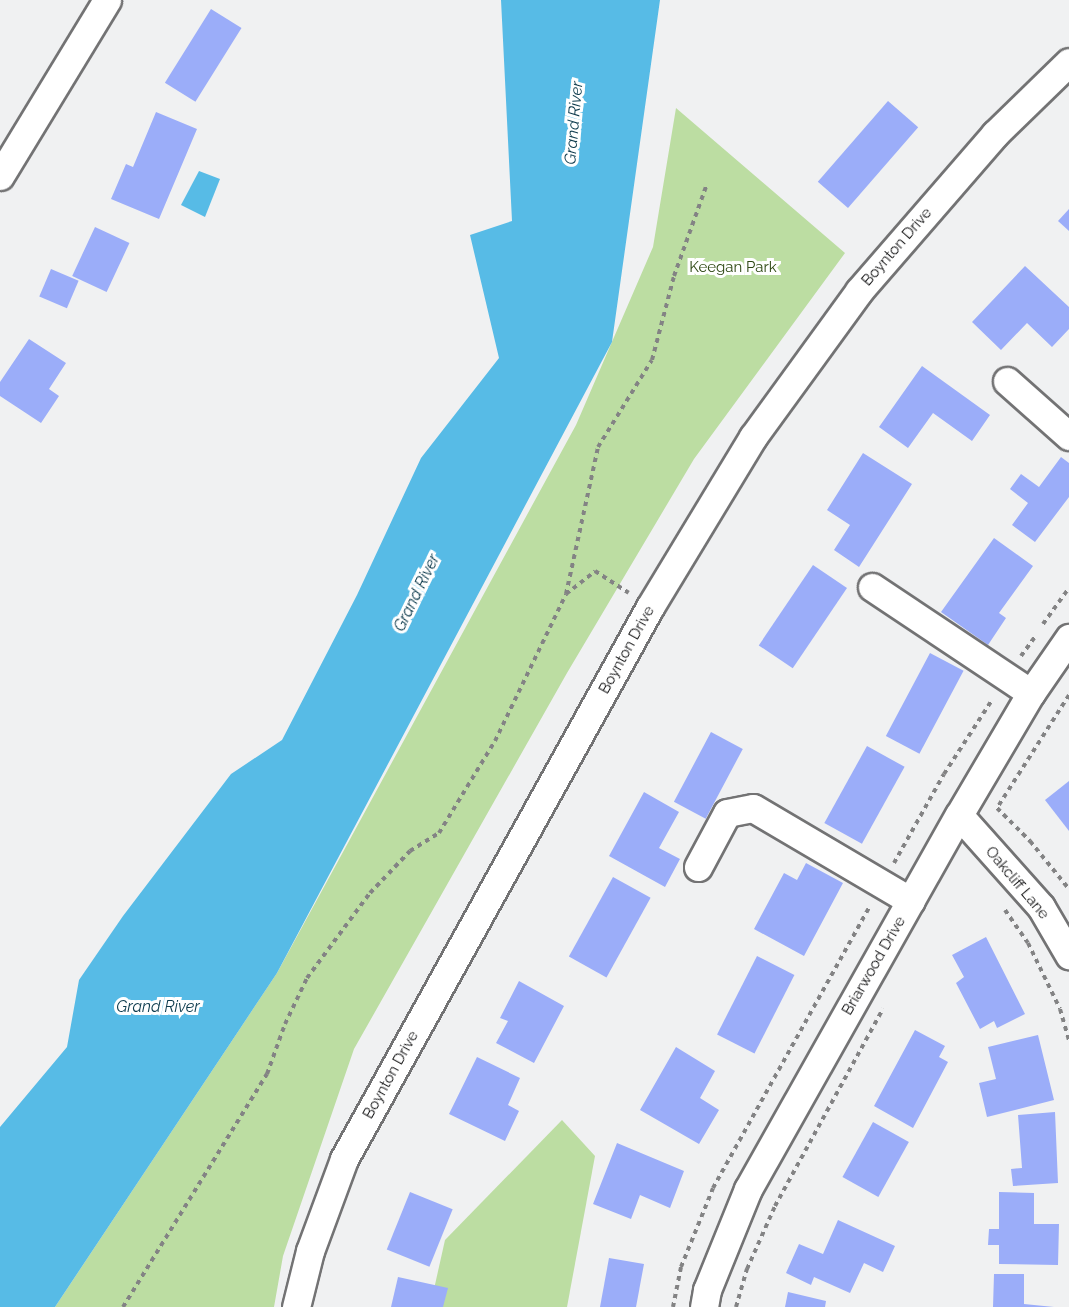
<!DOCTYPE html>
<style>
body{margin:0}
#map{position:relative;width:1069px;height:1307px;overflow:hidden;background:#f0f1f2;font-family:Raleway,sans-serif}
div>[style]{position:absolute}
.green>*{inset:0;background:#bcdda2}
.water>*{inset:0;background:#57bbe6}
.building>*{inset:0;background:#9badf9;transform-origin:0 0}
.path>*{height:4px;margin-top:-2px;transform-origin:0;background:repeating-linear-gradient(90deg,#838384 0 4.5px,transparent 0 9px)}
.roads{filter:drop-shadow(2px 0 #737374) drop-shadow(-2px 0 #737374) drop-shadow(0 2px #737374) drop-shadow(0 -2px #737374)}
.minor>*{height:27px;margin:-13.5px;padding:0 13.5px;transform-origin:13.5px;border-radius:13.5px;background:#fff}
span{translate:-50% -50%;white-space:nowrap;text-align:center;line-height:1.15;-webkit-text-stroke:6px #fff;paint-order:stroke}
.street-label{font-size:15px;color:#151516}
.park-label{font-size:15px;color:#2c4611}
.water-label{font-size:16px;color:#0c3a4c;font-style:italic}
</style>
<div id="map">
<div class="green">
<div style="clip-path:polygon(676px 108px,845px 253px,694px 459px,567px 673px,354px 1049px,283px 1256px,274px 1307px,55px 1307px,277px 973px,576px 425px,653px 247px)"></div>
<div style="clip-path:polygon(562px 1120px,595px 1156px,567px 1307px,430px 1307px,445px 1240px)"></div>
</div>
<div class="water">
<div style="clip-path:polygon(501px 0,660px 0,612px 342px,277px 973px,55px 1307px,0 1307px,0 1127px,67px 1047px,79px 980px,123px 916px,231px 774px,282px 740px,357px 595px,421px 458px,499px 358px,470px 235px,512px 221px)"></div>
<div style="clip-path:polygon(199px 171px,220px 179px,205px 217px,181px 205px)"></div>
</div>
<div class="building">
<div style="left:211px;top:9px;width:36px;height:87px;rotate:32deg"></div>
<div style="left:888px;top:101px;width:40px;height:107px;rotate:41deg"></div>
<div style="clip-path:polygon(156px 112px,197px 129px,159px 219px,111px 199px,126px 164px,133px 167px)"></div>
<div style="clip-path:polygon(1069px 209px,1069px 231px,1058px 221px)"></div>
<div style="left:95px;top:227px;width:38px;height:54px;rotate:25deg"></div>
<div style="clip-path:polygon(1025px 266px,1069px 307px,1069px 329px,1052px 347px,1027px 323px,1001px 350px,972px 322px)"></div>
<div style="left:51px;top:269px;width:30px;height:30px;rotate:23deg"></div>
<div style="clip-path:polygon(29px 339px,66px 363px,49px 389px,59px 396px,41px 423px,0 396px,0 382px)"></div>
<div style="clip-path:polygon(922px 366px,990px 415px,972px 441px,933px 413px,908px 448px,879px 427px)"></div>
<div style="clip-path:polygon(863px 453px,912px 484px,859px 567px,834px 550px,850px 525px,827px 510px)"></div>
<div style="clip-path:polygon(1061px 457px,1069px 463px,1069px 497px,1035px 542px,1012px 525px,1028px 503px,1010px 489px,1021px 474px,1039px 487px)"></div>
<div style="clip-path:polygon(994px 538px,1033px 566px,999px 613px,1006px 618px,988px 645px,941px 612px)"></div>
<div style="left:813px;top:565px;width:41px;height:97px;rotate:34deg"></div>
<div style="left:930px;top:653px;width:38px;height:94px;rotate:28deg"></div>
<div style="left:711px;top:732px;width:36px;height:79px;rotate:28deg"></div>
<div style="left:867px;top:746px;width:43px;height:88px;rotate:29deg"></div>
<div style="clip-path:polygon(1069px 781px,1069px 831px,1045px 800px)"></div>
<div style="clip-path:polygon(644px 792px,679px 812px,659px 848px,680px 859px,665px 887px,609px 856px)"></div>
<div style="clip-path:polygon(806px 863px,843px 883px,804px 956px,754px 929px,784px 873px,797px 880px)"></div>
<div style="left:613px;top:877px;width:43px;height:91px;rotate:29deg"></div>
<div style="clip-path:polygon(986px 937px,1025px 1014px,997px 1028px,994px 1021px,980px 1029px,956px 983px,964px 977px,952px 955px)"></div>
<div style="left:757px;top:956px;width:42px;height:88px;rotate:27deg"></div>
<div style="clip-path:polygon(519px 981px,564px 1006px,534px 1063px,496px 1043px,508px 1021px,500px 1018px)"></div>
<div style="clip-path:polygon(915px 1030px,945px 1046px,939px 1057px,948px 1062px,913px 1128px,874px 1106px)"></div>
<div style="clip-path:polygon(1038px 1035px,1054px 1100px,987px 1117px,979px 1083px,996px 1079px,988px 1047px)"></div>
<div style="clip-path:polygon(676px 1047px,715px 1071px,700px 1098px,719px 1110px,699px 1144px,640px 1110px)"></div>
<div style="clip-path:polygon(477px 1057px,520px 1078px,508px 1105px,519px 1111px,505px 1141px,449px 1114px)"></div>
<div style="clip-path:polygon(1055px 1112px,1058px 1183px,1013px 1186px,1011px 1169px,1022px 1168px,1018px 1115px)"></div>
<div style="left:873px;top:1122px;width:41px;height:63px;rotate:29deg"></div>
<div style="clip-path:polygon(617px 1143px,684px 1171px,670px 1208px,640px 1195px,631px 1219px,593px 1204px)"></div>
<div style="left:410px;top:1192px;width:46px;height:62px;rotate:22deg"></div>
<div style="clip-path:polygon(999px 1192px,1034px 1193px,1034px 1224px,1059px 1224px,1058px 1265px,999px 1264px,999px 1245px,988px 1245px,989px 1229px,999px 1229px)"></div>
<div style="clip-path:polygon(838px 1220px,895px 1246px,883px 1272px,864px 1263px,850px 1293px,814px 1277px,811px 1285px,786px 1273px,799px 1244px,823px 1254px)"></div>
<div style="clip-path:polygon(609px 1258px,644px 1264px,636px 1307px,600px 1307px)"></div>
<div style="clip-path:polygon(994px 1274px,1024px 1274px,1024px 1304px,1054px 1307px,993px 1307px)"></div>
<div style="clip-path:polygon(398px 1277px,448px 1288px,443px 1307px,391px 1307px)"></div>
<div style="clip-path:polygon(788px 1292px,826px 1301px,825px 1307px,785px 1307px)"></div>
</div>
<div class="path">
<div style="left:566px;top:594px;width:37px;rotate:-38deg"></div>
<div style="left:595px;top:571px;width:40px;rotate:32.9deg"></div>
<div style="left:1043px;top:624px;width:44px;rotate:-54.2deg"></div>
<div style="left:1021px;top:656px;width:26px;rotate:-54deg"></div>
<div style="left:1069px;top:695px;width:134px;rotate:122.5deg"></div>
<div style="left:997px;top:808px;width:47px;rotate:45deg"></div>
<div style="left:1030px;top:841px;width:62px;rotate:50.9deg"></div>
<div style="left:894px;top:863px;width:102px;rotate:-60.7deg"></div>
<div style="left:944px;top:774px;width:88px;rotate:-57deg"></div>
<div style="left:1005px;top:910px;width:40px;rotate:55.1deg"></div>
<div style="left:1028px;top:943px;width:73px;rotate:64.1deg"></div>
<div style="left:1060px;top:1009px;width:33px;rotate:74deg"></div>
<div style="left:123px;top:1307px;width:274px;rotate:-58.3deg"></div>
<div style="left:267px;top:1074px;width:53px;rotate:-70.2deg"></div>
<div style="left:285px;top:1024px;width:51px;rotate:-64.4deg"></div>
<div style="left:307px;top:978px;width:106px;rotate:-53.5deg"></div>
<div style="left:370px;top:893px;width:58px;rotate:-46.4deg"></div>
<div style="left:410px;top:851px;width:34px;rotate:-32deg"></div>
<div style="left:439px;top:833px;width:108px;rotate:-58.7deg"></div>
<div style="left:495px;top:741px;width:163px;rotate:-64.2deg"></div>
<div style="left:566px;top:594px;width:150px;rotate:-77.7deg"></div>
<div style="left:598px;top:447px;width:102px;rotate:-58.2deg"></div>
<div style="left:652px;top:360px;width:87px;rotate:-75.3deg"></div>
<div style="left:674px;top:276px;width:98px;rotate:-70.3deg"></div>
<div style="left:673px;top:1307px;width:41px;rotate:-78.7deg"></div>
<div style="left:681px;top:1267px;width:85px;rotate:-67.9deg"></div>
<div style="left:713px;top:1188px;width:323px;rotate:-60.9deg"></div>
<div style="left:736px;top:1307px;width:40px;rotate:-74deg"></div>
<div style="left:747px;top:1269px;width:69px;rotate:-66deg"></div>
<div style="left:775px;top:1206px;width:225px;rotate:-61.3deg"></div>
</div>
<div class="roads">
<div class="minor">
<div style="left:0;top:176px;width:206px;rotate:-58.7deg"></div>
<div style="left:1007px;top:381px;width:83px;rotate:41.6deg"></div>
<div style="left:872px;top:587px;width:191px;rotate:33.7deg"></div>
<div style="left:959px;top:815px;width:123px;rotate:48.3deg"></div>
<div style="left:1041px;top:907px;width:56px;rotate:59.7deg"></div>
<div style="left:698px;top:867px;width:61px;rotate:-61.8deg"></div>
<div style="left:727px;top:813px;width:26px;rotate:-11deg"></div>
<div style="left:753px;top:808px;width:183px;rotate:30.5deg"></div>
<div style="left:296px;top:1307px;width:58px;rotate:-76deg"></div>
<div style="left:310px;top:1251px;width:98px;rotate:-69.7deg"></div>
<div style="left:344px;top:1159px;width:631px;rotate:-61deg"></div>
<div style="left:650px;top:607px;width:199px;rotate:-58.8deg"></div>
<div style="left:753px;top:437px;width:180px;rotate:-54deg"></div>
<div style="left:859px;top:291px;width:208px;rotate:-49.1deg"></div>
<div style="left:995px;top:134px;width:103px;rotate:-44.2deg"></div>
<div style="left:704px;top:1307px;width:17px;rotate:-80deg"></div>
<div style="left:707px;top:1290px;width:109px;rotate:-67.9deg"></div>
<div style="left:748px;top:1189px;width:429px;rotate:-60.6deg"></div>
<div style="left:959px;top:815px;width:142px;rotate:-59.5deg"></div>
<div style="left:1031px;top:693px;width:67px;rotate:-55.4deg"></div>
</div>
</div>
<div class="street-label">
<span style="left:897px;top:247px;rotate:-49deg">Boynton Drive</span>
<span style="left:627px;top:650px;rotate:-61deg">Boynton Drive</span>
<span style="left:1017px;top:883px;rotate:50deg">Oakcliff Lane</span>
<span style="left:874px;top:966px;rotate:-60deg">Briarwood Drive</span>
<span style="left:391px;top:1075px;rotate:-61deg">Boynton Drive</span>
</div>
<div class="park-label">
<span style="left:733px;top:268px">Keegan Park</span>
</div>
<div class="water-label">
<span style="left:574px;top:123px;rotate:-85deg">Grand River</span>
<span style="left:417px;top:593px;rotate:-64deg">Grand River</span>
<span style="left:158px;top:1007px">Grand River</span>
</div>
</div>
